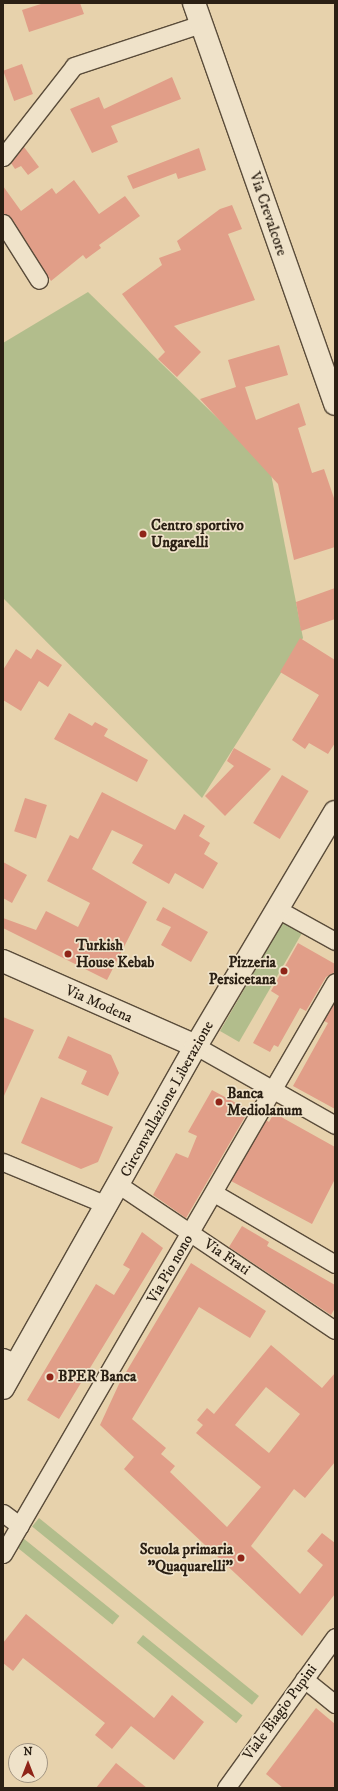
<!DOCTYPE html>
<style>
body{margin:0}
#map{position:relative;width:338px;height:1791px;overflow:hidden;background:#e7d2ac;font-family:"IM FELL DW Pica",serif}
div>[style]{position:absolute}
.green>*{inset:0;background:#b2bd8c;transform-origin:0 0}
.building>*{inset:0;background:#e19e88;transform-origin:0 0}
.roads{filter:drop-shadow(1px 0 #5a4c3a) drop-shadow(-1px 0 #5a4c3a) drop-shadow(0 1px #5a4c3a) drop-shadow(0 -1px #5a4c3a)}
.street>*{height:17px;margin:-8.5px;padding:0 8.5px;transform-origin:8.5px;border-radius:8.5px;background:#efe2c9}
.secondary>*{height:22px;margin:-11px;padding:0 11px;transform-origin:11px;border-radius:11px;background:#efe2c9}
.dots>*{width:11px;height:11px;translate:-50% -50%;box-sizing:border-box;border:2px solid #efe2c9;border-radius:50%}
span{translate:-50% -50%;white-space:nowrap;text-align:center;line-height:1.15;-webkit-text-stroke:3.5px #efe2c9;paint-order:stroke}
.street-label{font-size:15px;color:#2b2014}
.poi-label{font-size:15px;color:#2b2014;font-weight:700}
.left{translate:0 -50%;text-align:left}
.right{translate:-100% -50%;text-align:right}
.frame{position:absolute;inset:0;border:4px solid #2b2014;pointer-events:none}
.north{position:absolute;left:8px;top:1743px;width:40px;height:40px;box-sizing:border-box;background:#efe2c9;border:1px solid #a19481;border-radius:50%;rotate:0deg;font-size:11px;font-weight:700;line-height:16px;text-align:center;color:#2b2014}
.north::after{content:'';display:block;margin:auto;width:14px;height:18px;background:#8f2418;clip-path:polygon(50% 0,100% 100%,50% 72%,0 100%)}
</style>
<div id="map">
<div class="green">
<div style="clip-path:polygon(88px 292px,270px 469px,303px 638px,202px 798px,3px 598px,3px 343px)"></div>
<div style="left:283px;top:922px;width:22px;height:126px;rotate:30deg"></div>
<div style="left:39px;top:1518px;width:283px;height:11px;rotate:39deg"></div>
<div style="left:23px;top:1538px;width:124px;height:11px;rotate:39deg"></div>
<div style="left:143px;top:1635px;width:128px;height:10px;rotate:39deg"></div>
</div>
<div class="building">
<div style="clip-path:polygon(44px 3px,80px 3px,84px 14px,29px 32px,22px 10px)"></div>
<div style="left:22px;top:64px;width:32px;height:20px;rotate:70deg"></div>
<div style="clip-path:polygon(172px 77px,181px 99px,111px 126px,118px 142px,92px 153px,70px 109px,99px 97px,104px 109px)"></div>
<div style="clip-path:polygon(24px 147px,39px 167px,28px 175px,21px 166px,15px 169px,11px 163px)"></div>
<div style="clip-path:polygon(199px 148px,206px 170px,178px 179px,176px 173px,133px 189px,127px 176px)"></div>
<div style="clip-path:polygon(74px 180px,99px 214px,125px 196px,140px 216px,99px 245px,101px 248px,86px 259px,83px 255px,51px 281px,11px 218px,3px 213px,3px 186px,21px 211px,52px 188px,56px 194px)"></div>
<div style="clip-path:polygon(232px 205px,242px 229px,228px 234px,255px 300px,174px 326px,201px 352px,177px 377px,158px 359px,165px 352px,122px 294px,162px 265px,159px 258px,181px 250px,177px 241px,220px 209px)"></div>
<div style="clip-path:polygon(279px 345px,288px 375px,245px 387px,256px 420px,299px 403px,306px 425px,298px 428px,312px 473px,324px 469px,335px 501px,335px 547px,294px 560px,278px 484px,200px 399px,236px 387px,228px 360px)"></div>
<div style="clip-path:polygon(335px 588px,335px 619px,301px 631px,296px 602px)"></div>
<div style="clip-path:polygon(300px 638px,335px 660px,335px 743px,328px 754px,309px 743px,305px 749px,292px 740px,319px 695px,280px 672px)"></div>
<div style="clip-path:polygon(16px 649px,31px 659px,37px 649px,62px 665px,48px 687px,39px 681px,21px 711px,3px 700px,3px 670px)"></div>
<div style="clip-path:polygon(69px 713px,92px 726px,95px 722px,108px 729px,104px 736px,148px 760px,137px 782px,54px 739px)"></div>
<div style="clip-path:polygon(234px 748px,271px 769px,225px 816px,205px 796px,234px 766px,227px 761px)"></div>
<div style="left:282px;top:775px;width:31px;height:56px;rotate:31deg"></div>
<div style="clip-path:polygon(102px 792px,175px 830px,184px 814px,205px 826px,199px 836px,210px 843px,204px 854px,218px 863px,203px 889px,175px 873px,169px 884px,132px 863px,143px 845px,112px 830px,92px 869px,147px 902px,107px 980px,3px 928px,3px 918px,36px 930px,46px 911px,78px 927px,90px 903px,47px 881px,70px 835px,78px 839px)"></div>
<div style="left:25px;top:798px;width:23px;height:35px;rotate:18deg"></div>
<div style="clip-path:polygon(3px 862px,27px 875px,12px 903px,3px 898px)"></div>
<div style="clip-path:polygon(163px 907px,208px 932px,191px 962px,161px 945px,171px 927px,156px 920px)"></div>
<div style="clip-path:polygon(298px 943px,335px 964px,335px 972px,326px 977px,306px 1011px,300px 1008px,278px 1047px,274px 1045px,270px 1052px,253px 1043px,279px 996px,271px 991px)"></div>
<div style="clip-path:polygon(335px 1002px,335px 1109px,293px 1086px,328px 1023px,324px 1021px)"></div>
<div style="clip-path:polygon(3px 1017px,34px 1030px,3px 1098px)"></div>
<div style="clip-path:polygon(68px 1036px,111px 1055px,119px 1073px,108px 1096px,81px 1084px,87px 1071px,58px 1058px)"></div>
<div style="clip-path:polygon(212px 1090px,249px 1110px,186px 1218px,153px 1195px,176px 1153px,188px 1158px,197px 1136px,188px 1132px)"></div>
<div style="clip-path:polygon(41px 1097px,113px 1127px,98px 1162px,81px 1169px,21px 1143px)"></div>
<div style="clip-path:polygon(274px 1113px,335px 1147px,335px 1179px,312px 1224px,231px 1181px,266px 1120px,269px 1122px)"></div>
<div style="clip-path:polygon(242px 1226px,269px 1242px,267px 1246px,335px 1285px,335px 1308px,331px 1315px,229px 1247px)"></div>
<div style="clip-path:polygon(142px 1232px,163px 1248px,59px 1419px,27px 1400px,96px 1284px,114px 1295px,130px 1269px,123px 1265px)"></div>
<div style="clip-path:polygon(evenodd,191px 1263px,266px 1311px,250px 1338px,199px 1307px,132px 1419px,166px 1448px,161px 1454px,175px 1466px,170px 1472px,227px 1527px,261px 1487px,196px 1433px,203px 1425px,197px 1420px,207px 1408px,214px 1414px,271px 1345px,322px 1388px,335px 1373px,335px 1462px,305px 1498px,294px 1489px,251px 1546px,300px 1594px,323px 1565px,307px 1551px,322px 1533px,335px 1543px,335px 1594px,302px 1636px,124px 1469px,134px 1457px,100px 1425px,119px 1384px,191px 1263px,266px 1387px,300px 1414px,269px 1453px,235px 1425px,266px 1387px)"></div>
<div style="clip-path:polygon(26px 1614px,154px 1718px,172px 1695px,204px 1722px,174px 1760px,131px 1726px,112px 1749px,95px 1735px,105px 1723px,23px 1658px,13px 1671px,3px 1663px,3px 1643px)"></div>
<div style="clip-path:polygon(316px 1708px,335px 1724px,335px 1788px,283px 1788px,266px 1774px)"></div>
<div style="clip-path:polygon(116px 1763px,147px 1788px,96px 1788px)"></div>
</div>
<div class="roads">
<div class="street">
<div style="left:3px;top:157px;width:115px;rotate:-52deg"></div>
<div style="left:74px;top:66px;width:134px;rotate:-18.3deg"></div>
<div style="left:3px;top:223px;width:67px;rotate:57.7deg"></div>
<div style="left:279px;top:910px;width:64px;rotate:29deg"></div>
<div style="left:196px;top:1046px;width:160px;rotate:29.6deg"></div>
<div style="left:3px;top:1162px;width:113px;rotate:22.5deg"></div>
<div style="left:119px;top:1185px;width:260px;rotate:33.9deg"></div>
<div style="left:214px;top:1193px;width:140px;rotate:30.4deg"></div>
<div style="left:3px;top:1357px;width:15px;rotate:23deg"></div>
<div style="left:3px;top:1513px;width:21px;rotate:37deg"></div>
<div style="left:3px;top:1554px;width:661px;rotate:-59.87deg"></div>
<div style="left:304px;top:1679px;width:40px;rotate:39deg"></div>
<div style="left:226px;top:1788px;width:186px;rotate:-54.2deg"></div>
</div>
<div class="secondary">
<div style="left:194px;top:3px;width:425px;rotate:70.6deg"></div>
<div style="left:3px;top:961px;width:211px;rotate:23.8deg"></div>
<div style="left:3px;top:1388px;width:393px;rotate:-60.6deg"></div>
<div style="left:196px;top:1046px;width:272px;rotate:-59.3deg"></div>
</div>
</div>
<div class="dots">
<div style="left:143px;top:534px;background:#8f2418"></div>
<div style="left:68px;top:954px;background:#8f2418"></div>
<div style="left:284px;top:971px;background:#8f2418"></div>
<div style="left:219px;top:1102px;background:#8f2418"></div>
<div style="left:50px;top:1377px;background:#8f2418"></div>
<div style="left:241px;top:1558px;background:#8f2418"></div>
</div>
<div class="street-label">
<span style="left:268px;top:214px;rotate:71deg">Via Crevalcore</span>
<span style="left:99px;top:1004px;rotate:24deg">Via Modena</span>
<span style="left:167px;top:1099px;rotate:-61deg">Circonvallazione Liberazione</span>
<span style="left:227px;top:1257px;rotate:34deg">Via Frati</span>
<span style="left:170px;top:1269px;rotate:-60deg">Via Pio nono</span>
<span style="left:280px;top:1712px;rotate:-54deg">Viale Biagio Pupini</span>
</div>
<div class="poi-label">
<span class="left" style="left:151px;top:534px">Centro sportivo<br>Ungarelli</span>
<span class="left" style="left:76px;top:954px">Turkish<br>House Kebab</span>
<span class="right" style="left:276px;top:971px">Pizzeria<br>Persicetana</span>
<span class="left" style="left:227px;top:1102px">Banca<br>Mediolanum</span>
<span class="left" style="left:58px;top:1377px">BPER Banca</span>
<span class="right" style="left:233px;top:1558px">Scuola primaria<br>"Quaquarelli"</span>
</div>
<div class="frame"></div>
<div class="north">N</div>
</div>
